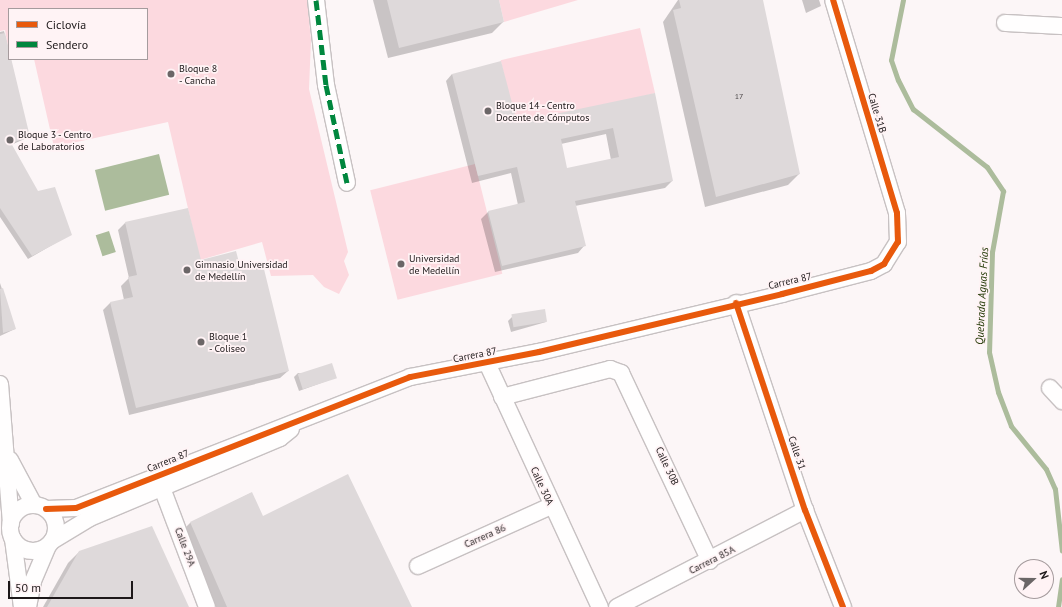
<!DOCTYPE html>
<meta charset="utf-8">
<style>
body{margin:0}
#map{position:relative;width:1062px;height:607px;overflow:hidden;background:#fcf6f7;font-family:"PT Sans",sans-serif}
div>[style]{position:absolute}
.green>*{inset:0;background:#fcd9df;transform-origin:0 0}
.water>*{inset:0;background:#acbc9c;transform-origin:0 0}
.shadow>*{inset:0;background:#0003}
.stream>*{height:5px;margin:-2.5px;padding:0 2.5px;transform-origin:2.5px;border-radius:2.5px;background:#acbc9c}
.building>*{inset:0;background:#ded9da;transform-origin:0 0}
.roads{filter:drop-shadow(1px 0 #c7c1c2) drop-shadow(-1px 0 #c7c1c2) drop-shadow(0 1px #c7c1c2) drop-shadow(0 -1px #c7c1c2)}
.minor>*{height:16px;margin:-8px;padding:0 8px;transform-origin:8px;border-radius:8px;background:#fffefe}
.minor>.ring{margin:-8px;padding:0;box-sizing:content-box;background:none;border:16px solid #fffefe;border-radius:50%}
.quiet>*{height:5px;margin-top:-2.5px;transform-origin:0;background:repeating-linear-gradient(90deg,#00873e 0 10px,transparent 0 15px)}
.cycleway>*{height:6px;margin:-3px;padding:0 3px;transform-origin:3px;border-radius:3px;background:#e8590c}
.dots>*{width:11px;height:11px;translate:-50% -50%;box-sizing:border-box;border:2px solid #fff3f5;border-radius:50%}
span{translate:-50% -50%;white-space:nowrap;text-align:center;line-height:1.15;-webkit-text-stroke:3.5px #fff3f5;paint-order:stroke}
.number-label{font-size:8px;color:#4d4849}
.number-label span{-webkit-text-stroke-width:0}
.poi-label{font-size:10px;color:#1d1819}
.left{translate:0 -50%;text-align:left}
.street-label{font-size:10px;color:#1d1819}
.water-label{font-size:11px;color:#203703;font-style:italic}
.legend{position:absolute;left:8px;top:8px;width:140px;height:52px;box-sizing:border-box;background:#fff3f5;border:1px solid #a59b9d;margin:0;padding:5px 7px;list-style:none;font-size:12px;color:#1d1819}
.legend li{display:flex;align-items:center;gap:8px;height:20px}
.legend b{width:20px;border:1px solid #a59b9d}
.north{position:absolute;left:1014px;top:559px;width:40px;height:40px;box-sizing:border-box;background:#fff3f5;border:1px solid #a59b9d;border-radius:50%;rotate:69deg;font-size:11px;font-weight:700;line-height:16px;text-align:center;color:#1d1819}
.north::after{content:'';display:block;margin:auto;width:14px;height:18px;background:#6b6667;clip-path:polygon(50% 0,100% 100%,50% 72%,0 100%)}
.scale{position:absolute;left:8px;top:581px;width:125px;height:18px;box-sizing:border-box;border:2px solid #1d1819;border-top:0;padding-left:5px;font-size:12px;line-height:14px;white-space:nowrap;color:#1d1819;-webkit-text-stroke:3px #fff3f5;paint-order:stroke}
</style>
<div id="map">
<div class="green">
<div style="clip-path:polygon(0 0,307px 0,311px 40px,309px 89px,348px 252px,344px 261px,349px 275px,339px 294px,324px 287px,313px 275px,271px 276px,262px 242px,200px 260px,168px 122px,54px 147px,34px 59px,147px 59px,147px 9px,9px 9px,8px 47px,5px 30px,0 31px)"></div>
<div style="clip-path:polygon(499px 0,578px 0,504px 22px)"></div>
<div style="left:640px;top:28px;width:67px;height:143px;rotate:77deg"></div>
<div style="left:475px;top:164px;width:113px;height:108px;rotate:76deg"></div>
</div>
<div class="water">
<div style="left:159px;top:154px;width:42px;height:66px;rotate:76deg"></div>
<div style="left:109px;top:231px;width:22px;height:14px;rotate:72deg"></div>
</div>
<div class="shadow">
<div style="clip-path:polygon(373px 0,498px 0,503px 22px,492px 33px,388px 58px)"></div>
<div style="clip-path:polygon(678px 0,762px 0,799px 174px,788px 185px,705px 207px,663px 22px)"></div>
<div style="clip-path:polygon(802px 0,819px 0,821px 6px,806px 13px)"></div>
<div style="clip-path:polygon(4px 31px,29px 137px,11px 145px,38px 193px,71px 234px,28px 259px,0 217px,0 32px)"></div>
<div style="clip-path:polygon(evenodd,452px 74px,516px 123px,654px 95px,672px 181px,665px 188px,575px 206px,584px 246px,578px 253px,495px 272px,481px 219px,488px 212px,518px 205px,511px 173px,472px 183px,446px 81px,452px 74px,606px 134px,611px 160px,566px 169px,561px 144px,606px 134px)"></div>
<div style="clip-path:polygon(125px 223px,200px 261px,240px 271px,288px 371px,280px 378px,129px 415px,103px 310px,110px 303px,124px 300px,121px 286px,129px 278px,118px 230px)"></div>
<div style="clip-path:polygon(0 283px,15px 329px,0 336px)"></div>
<div style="clip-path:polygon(512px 317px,546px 322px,511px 332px,508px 321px)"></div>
<div style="clip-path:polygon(298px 373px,335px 378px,299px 391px,294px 377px)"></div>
<div style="clip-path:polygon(251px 493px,263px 518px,410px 607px,216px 607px,182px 531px,190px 523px)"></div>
<div style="clip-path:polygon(80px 551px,188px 607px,43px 607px,68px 563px)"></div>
</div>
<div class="stream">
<div style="left:903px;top:0;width:61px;rotate:101.3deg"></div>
<div style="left:891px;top:60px;width:21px;rotate:71deg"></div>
<div style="left:898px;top:80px;width:33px;rotate:63deg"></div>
<div style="left:913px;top:109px;width:94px;rotate:38.1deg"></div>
<div style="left:987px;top:167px;width:29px;rotate:56deg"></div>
<div style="left:1003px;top:191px;width:62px;rotate:100.2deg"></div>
<div style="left:992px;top:252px;width:100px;rotate:91.7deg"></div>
<div style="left:989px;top:352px;width:41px;rotate:77.3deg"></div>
<div style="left:998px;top:392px;width:36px;rotate:69deg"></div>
<div style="left:1011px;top:426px;width:55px;rotate:50.9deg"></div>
<div style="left:1046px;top:469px;width:22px;rotate:66deg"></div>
<div style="left:1055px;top:489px;width:62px;rotate:83.6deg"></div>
<div style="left:1058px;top:607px;width:28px;rotate:-82deg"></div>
</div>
<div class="building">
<div style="clip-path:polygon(387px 0,499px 0,504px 22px,399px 48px)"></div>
<div style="clip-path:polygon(679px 0,763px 0,800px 174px,716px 197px,673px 10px,681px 8px)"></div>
<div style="clip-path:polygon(5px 33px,30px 137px,11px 143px,38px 191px,55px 187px,72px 235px,32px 256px,0 208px,0 34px)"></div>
<div style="clip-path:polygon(evenodd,501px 61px,517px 122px,655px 93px,673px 181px,575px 201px,586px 246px,502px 266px,488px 211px,525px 202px,517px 167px,478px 176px,452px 74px,501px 61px,613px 128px,619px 157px,567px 168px,561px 139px,613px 128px)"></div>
<div style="clip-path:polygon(188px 208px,201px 260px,236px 251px,241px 270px,263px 265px,289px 371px,136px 408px,110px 302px,133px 297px,128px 277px,137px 275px,125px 222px)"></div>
<div style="clip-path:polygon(3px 288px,16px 329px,3px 333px,0 289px)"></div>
<div style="left:545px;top:309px;width:13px;height:34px;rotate:81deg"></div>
<div style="left:332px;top:363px;width:16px;height:36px;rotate:72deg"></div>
<div style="clip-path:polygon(348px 474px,412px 607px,227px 607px,190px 522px,252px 492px,263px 516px)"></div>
<div style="clip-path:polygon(152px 526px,189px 607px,47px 607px,79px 551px)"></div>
</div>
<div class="roads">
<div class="minor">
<div style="left:316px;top:0;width:86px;rotate:83.3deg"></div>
<div style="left:326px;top:85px;width:100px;rotate:77.9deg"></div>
<div style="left:1005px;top:23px;width:57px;rotate:3deg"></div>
<div style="left:736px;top:303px;width:218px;rotate:71.6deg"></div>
<div style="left:805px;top:510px;width:104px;rotate:68.6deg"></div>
<div style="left:487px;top:363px;width:269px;rotate:65.2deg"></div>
<div style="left:0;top:384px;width:140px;rotate:85.5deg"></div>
<div style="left:1050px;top:388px;width:18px;rotate:47deg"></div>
<div style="left:502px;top:397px;width:112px;rotate:-14.5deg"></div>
<div style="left:610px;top:369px;width:12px;rotate:20deg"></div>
<div style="left:621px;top:373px;width:208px;rotate:64.7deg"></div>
<div style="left:10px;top:460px;width:51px;rotate:61.9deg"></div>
<div style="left:162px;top:488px;width:127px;rotate:69.3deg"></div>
<div class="ring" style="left:10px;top:505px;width:30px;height:30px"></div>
<div style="left:46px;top:509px;width:30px;rotate:-2deg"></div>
<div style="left:76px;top:508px;width:359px;rotate:-21.4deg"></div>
<div style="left:410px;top:377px;width:131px;rotate:-11deg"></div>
<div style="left:539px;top:352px;width:250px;rotate:-13.4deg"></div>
<div style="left:782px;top:294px;width:92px;rotate:-14.5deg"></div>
<div style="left:871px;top:271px;width:15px;rotate:-28deg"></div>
<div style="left:884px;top:264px;width:26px;rotate:-58deg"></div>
<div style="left:898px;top:242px;width:29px;rotate:-92deg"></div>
<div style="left:897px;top:213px;width:222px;rotate:-106.7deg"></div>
<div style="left:13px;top:539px;width:69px;rotate:82.5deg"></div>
<div style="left:52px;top:541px;width:44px;rotate:-31.2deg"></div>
<div style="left:90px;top:518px;width:206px;rotate:-22.8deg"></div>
<div style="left:280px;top:438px;width:14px;rotate:-39deg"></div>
<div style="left:418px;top:566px;width:146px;rotate:-24.3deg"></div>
<div style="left:28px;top:607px;width:26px;rotate:-79deg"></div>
<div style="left:33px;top:581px;width:38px;rotate:-67deg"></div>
<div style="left:617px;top:607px;width:212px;rotate:-27.3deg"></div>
</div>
</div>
<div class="quiet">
<div style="left:316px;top:0;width:86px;rotate:83.3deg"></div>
<div style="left:326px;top:85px;width:100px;rotate:77.9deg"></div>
</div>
<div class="cycleway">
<div style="left:736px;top:303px;width:218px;rotate:71.6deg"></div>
<div style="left:805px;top:510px;width:104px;rotate:68.6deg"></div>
<div style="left:46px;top:509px;width:30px;rotate:-2deg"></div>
<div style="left:76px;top:508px;width:359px;rotate:-21.4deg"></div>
<div style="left:410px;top:377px;width:131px;rotate:-11deg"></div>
<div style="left:539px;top:352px;width:250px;rotate:-13.4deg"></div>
<div style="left:782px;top:294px;width:92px;rotate:-14.5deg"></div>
<div style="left:871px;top:271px;width:15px;rotate:-28deg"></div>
<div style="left:884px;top:264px;width:26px;rotate:-58deg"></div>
<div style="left:898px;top:242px;width:29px;rotate:-92deg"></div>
<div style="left:897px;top:213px;width:222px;rotate:-106.7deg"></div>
</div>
<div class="dots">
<div style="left:171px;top:74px;background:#6b6667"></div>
<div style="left:488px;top:111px;background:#6b6667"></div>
<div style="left:10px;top:140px;background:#6b6667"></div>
<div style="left:401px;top:264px;background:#6b6667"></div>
<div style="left:187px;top:270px;background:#6b6667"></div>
<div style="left:201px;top:342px;background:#6b6667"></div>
</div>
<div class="number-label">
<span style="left:739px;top:97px">17</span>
</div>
<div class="poi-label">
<span class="left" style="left:179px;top:74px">Bloque 8<br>- Cancha</span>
<span class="left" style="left:496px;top:111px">Bloque 14 - Centro<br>Docente de Cómputos</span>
<span class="left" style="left:18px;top:140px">Bloque 3 - Centro<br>de Laboratorios</span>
<span class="left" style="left:409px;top:264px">Universidad<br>de Medellín</span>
<span class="left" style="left:195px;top:270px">Gimnasio Universidad<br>de Medellín</span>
<span class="left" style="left:209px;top:342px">Bloque 1<br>- Coliseo</span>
</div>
<div class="street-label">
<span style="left:877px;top:113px;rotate:73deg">Calle 31B</span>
<span style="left:790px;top:281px;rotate:-13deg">Carrera 87</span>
<span style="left:475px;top:355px;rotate:-11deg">Carrera 87</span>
<span style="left:797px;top:453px;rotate:71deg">Calle 31</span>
<span style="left:168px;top:461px;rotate:-22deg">Carrera 87</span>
<span style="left:667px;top:466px;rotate:65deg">Calle 30B</span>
<span style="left:542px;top:486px;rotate:65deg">Calle 30A</span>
<span style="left:485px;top:536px;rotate:-24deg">Carrera 86</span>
<span style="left:185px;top:547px;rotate:69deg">Calle 29A</span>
<span style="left:712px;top:560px;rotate:-27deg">Carrera 85A</span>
</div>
<div class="water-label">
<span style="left:982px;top:296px;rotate:-87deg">Quebrada Aguas Frías</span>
</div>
<ul class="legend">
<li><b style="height:5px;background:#e8590c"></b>Ciclovía</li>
<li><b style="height:5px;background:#00873e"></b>Sendero</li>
</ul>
<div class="north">N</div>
<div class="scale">50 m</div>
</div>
